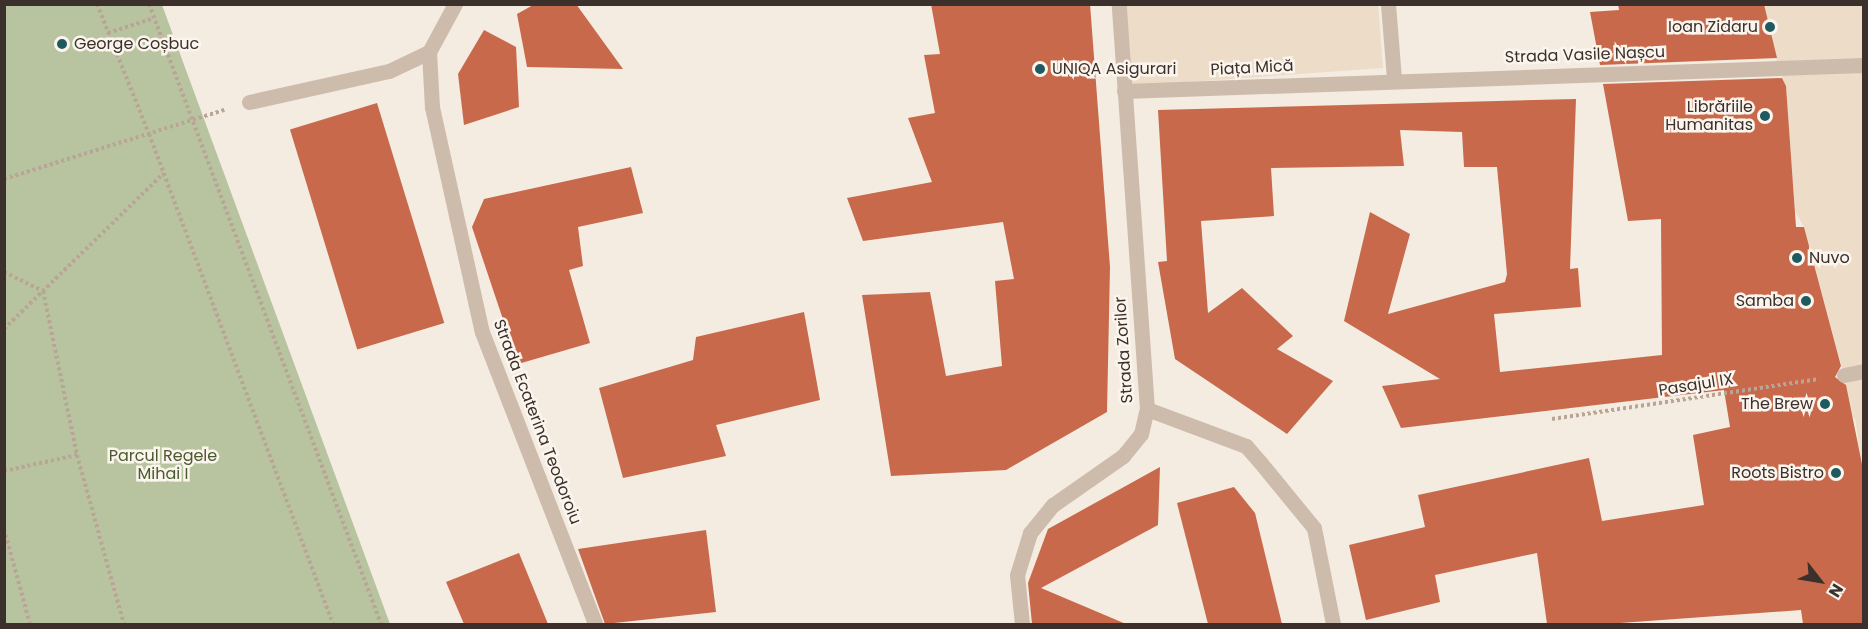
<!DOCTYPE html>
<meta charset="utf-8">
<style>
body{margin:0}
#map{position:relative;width:1868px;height:629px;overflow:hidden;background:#f4ebe1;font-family:Poppins,sans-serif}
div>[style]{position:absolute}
.green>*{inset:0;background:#b8c4a0}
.plaza>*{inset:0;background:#ecdcc8}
.building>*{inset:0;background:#c8694b;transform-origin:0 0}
.path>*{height:4px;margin-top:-2px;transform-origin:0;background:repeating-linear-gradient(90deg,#b9a596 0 3px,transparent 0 6px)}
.street>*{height:15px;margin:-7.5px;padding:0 7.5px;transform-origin:7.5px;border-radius:7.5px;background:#cdbbac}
.dots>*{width:16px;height:16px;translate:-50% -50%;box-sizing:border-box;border:3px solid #fbf5ee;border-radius:50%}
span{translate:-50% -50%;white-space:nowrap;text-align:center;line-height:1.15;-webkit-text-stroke:5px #fbf5ee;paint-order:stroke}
.poi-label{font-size:16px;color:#3b302b}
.right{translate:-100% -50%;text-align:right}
.left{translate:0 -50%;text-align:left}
.street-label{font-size:16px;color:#3b302b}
.park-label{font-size:16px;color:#4a5a2e}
.frame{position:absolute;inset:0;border:6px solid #3b302b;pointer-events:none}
.north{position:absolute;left:1790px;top:551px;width:60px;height:60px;-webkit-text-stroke:4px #fbf5ee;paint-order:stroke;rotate:121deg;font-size:16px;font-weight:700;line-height:24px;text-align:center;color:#3b302b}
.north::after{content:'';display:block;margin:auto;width:21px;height:27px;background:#3b302b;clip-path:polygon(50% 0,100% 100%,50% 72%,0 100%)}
</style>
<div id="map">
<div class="green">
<div style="clip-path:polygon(4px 5px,162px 5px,390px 624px,5px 624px)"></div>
</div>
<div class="plaza">
<div style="clip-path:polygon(1125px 5px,1378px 5px,1383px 68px,1132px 86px)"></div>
<div style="clip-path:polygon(1765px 5px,1863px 5px,1863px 469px,1855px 419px,1848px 412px,1844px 375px,1804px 227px,1795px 211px,1786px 86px,1778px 67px)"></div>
</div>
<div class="building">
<div style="clip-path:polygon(535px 4px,576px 4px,623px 69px,527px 67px,517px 14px)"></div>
<div style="clip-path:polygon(931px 4px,1090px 4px,1110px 267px,1107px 412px,1006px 470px,891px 476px,862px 295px,930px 292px,946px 376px,1002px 366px,995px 281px,1014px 279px,1003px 222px,863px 241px,847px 198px,932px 182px,908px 118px,935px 113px,924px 55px,940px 54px)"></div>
<div style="clip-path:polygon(1618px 4px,1764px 4px,1777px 58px,1600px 65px,1590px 12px,1619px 10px)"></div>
<div style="clip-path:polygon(484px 30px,516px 47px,519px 107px,464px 125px,458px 74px)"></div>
<div style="clip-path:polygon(1782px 78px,1786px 86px,1796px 227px,1804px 227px,1841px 366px,1835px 377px,1846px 385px,1863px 469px,1863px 624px,1803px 624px,1801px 610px,1606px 624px,1547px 624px,1537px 553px,1435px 575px,1440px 602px,1366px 620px,1349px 545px,1425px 527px,1418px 495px,1589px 458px,1602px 521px,1704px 505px,1693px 435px,1730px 427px,1724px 390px,1401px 428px,1382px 386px,1440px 379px,1344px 321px,1370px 212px,1410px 234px,1388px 314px,1505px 282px,1507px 274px,1497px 167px,1464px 167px,1462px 132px,1400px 130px,1404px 166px,1271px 168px,1274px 216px,1201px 221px,1208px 313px,1242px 288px,1293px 336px,1277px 349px,1333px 381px,1287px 434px,1175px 359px,1158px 262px,1167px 261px,1158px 110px,1576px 99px,1570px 269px,1578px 268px,1581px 307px,1494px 314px,1500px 372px,1662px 355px,1661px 219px,1628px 221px,1603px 84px)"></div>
<div style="left:377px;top:103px;width:230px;height:91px;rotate:73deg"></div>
<div style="clip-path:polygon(631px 167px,643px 213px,578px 227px,583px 266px,569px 270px,590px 343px,518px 364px,472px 227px,484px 199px)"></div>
<div style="clip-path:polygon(804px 312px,820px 400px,716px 425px,726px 456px,623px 478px,599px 388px,693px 360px,696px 337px)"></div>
<div style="clip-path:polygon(1160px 467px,1158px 525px,1041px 588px,1126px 624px,1032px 624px,1028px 583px,1048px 529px)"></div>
<div style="clip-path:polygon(1234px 487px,1255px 513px,1282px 624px,1208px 624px,1177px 503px)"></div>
<div style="clip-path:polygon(706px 530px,716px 612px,605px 624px,578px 549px)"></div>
<div style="clip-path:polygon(519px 553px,548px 624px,464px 624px,446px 582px)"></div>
</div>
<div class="path">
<div style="left:97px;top:4px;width:140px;rotate:68.2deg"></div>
<div style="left:149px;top:134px;width:523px;rotate:69.42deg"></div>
<div style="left:149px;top:4px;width:662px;rotate:69.48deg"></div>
<div style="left:108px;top:33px;width:48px;rotate:-18.1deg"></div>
<div style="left:4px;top:179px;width:231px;rotate:-17.4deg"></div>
<div style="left:4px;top:272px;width:43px;rotate:26deg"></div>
<div style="left:43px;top:291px;width:167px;rotate:78.3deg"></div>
<div style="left:77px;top:455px;width:175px;rotate:74.5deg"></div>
<div style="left:4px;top:329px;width:223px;rotate:-44.3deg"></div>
<div style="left:1552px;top:419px;width:270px;rotate:-8.5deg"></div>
<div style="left:4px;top:471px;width:75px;rotate:-12.4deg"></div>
<div style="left:4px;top:529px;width:98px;rotate:74.7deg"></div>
</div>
<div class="street">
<div style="left:1388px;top:4px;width:75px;rotate:85.4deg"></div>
<div style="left:429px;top:52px;width:55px;rotate:86.9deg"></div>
<div style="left:432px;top:107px;width:230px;rotate:77.5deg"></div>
<div style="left:482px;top:332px;width:313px;rotate:68.8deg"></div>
<div style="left:1124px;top:91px;width:740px;rotate:-2.01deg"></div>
<div style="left:249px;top:102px;width:143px;rotate:-12.5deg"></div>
<div style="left:389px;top:71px;width:44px;rotate:-25.4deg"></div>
<div style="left:429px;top:52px;width:55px;rotate:-61.6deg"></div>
<div style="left:1844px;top:375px;width:20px;rotate:-11deg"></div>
<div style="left:1147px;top:409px;width:106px;rotate:20.5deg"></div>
<div style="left:1246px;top:446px;width:21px;rotate:49deg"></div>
<div style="left:1260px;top:462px;width:85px;rotate:50.7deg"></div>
<div style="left:1314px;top:528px;width:98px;rotate:78.8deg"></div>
<div style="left:1022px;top:624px;width:49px;rotate:-95.8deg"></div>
<div style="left:1017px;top:575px;width:44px;rotate:-72.8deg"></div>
<div style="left:1030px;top:533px;width:36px;rotate:-51deg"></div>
<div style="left:1053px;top:505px;width:85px;rotate:-35deg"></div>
<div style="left:1123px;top:456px;width:28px;rotate:-51deg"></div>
<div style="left:1141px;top:434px;width:26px;rotate:-77deg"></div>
<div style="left:1147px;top:409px;width:406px;rotate:-94deg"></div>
</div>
<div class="dots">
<div style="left:1770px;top:27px;background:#1f5a5e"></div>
<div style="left:62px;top:44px;background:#1f5a5e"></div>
<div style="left:1040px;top:69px;background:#1f5a5e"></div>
<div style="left:1765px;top:116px;background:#1f5a5e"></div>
<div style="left:1797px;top:258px;background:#1f5a5e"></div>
<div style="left:1806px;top:301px;background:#1f5a5e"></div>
<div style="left:1825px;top:404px;background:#1f5a5e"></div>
<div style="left:1836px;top:473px;background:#1f5a5e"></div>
</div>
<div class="poi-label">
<span class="right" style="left:1758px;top:27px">Ioan Zidaru</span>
<span class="left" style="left:74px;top:44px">George Coșbuc</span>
<span class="left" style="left:1052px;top:69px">UNIQA Asigurari</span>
<span class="right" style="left:1753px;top:116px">Librăriile<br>Humanitas</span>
<span class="left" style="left:1809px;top:258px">Nuvo</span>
<span class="right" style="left:1794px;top:301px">Samba</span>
<span class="right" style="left:1813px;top:404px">The Brew</span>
<span class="right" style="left:1824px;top:473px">Roots Bistro</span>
</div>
<div class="street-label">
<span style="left:1585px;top:55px;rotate:-2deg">Strada Vasile Nașcu</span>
<span style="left:1252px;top:68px;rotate:-3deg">Piața Mică</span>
<span style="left:1124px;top:350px;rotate:-94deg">Strada Zorilor</span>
<span style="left:1696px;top:385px;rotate:-9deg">Pasajul IX</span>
<span style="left:537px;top:422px;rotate:69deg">Strada Ecaterina Teodoroiu</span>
</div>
<div class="park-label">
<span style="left:163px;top:465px">Parcul Regele<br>Mihai I</span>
</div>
<div class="frame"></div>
<div class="north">N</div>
</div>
